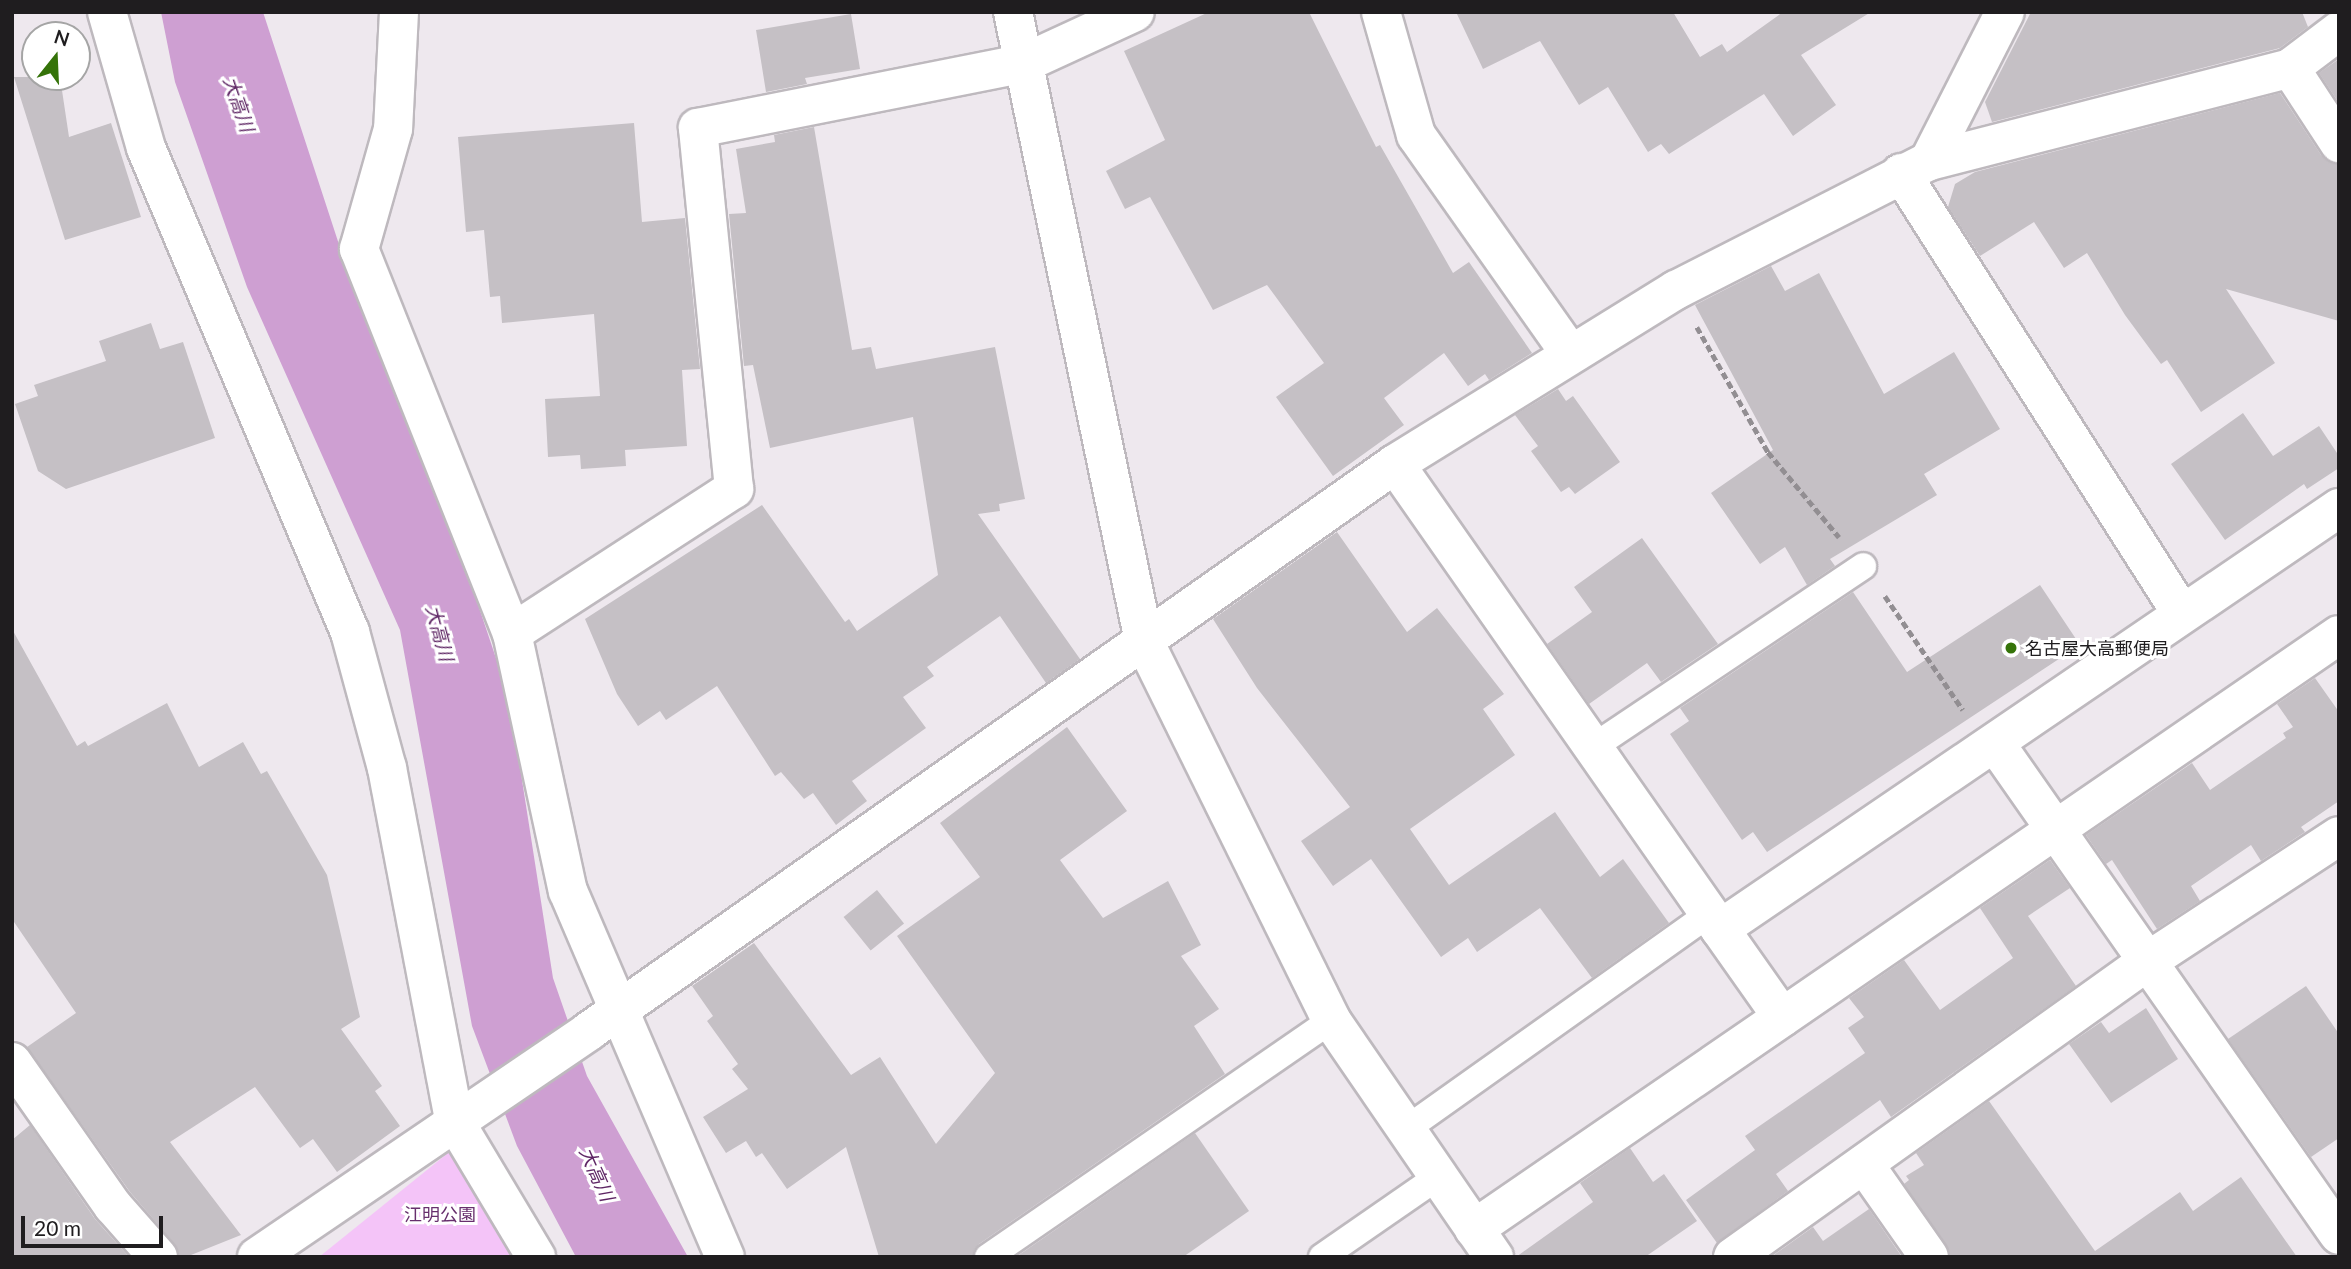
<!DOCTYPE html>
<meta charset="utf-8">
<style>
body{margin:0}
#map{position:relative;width:2351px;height:1269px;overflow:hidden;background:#eee8ee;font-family:Lato,"Noto Sans JP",sans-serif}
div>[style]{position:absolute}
.green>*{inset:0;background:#f4c4f8}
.water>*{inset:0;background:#ce9fd2}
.building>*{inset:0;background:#c5c0c5;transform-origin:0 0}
.path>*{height:4.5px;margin-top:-2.25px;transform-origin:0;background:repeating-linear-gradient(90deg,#928e92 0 7px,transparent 0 10.5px)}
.roads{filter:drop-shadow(2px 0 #beb9be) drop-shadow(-2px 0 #beb9be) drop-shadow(0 2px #beb9be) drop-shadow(0 -2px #beb9be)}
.lane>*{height:26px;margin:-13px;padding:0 13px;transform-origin:13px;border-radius:13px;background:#fff}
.street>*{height:38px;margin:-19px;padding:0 19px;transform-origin:19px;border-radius:19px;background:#fff}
.secondary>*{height:38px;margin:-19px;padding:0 19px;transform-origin:19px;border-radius:19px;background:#fff}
.dots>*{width:19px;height:19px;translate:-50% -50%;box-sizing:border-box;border:4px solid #fff;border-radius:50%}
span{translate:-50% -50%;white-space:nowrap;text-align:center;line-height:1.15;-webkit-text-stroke:6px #fff;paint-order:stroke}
.poi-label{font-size:18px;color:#1f1d1f}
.left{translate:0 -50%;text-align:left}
.park-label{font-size:18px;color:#672f6d}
.water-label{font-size:19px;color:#5e2664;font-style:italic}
.frame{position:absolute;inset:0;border:14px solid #1f1d1f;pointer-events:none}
.north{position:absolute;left:21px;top:21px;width:70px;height:70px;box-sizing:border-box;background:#fff;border:2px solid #a5a5a5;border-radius:50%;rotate:18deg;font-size:19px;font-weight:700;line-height:28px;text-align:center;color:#1f1d1f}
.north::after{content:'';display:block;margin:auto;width:24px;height:32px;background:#357309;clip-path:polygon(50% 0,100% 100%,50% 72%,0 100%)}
.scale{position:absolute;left:21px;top:1216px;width:142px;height:32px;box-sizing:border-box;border:4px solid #1f1d1f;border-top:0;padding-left:9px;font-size:21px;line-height:24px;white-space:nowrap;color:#1f1d1f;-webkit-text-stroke:5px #fff;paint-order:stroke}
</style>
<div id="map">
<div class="green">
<div style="clip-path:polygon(453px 1149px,514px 1257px,319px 1257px)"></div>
</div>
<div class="water">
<div style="clip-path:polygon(161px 12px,263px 12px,349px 275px,444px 503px,509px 697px,553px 978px,587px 1076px,688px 1257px,576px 1257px,517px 1146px,472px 1026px,400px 630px,247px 287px,175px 82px)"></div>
</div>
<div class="building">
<div style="clip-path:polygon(1209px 12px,1309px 12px,1376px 147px,1380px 145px,1453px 273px,1469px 262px,1532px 353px,1489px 380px,1485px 374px,1468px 386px,1444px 353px,1384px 398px,1404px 425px,1333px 476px,1276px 397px,1324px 363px,1267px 285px,1213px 310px,1150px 197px,1125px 209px,1106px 171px,1165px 140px,1124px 51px)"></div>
<div style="clip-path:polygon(1456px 12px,1673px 12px,1700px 57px,1722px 44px,1727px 52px,1783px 12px,1871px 12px,1801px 55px,1836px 105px,1793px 136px,1764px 94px,1669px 154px,1661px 144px,1648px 152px,1608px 87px,1579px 105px,1540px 41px,1483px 69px)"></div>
<div style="clip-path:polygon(2031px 12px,2302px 12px,2308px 27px,2280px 48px,1992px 122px,1985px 102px)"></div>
<div style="clip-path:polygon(851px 14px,860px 69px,805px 78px,807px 84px,766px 92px,756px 30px)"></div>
<div style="clip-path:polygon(2339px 59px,2339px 103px,2319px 73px)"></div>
<div style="clip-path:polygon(14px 77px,60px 77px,69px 137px,111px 123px,141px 217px,65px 240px)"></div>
<div style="clip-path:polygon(2280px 93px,2321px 155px,2339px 165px,2339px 321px,2226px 289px,2275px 363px,2201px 412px,2167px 360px,2161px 364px,2125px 315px,2087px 253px,2064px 268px,2034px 222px,1980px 256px,1948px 207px,1955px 184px,1975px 172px)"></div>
<div style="clip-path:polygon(634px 123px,642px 222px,685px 218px,700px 369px,682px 370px,687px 446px,625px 450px,626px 466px,581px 469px,580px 455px,548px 457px,545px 399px,600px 396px,594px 314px,502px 323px,500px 296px,490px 297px,484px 230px,466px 232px,458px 137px)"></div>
<div style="clip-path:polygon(814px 127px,852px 350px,871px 347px,876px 369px,995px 347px,1025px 499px,999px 504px,1000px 511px,978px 514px,1080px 659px,1046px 683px,1000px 616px,927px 667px,934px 676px,903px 697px,926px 728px,852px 781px,867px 801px,836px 825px,813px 793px,804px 799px,781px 772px,775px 776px,717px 686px,666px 720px,660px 711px,638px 726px,617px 694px,585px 619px,762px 505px,845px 622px,849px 619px,857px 631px,938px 575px,913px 417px,770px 448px,753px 365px,744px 366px,729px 214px,746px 213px,736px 149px,775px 142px,774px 135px)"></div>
<div style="clip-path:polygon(1771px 266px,1785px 291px,1819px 273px,1884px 394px,1954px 352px,2000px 429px,1924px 474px,1937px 495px,1830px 559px,1835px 566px,1807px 585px,1785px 547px,1760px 564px,1711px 493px,1773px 450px,1695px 305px)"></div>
<div style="clip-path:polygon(151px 323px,160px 349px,183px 342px,215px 438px,66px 489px,38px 471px,15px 404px,38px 396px,34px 385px,106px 361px,99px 341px)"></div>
<div style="clip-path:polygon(1558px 389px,1566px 401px,1573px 396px,1620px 462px,1575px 494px,1569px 487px,1561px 492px,1531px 451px,1538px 446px,1515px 415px)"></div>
<div style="clip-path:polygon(2243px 413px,2273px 456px,2319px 426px,2339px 456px,2339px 468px,2307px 489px,2304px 484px,2225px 540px,2171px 464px)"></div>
<div style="clip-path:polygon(1337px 532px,1407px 632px,1437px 608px,1504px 694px,1483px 709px,1515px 755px,1410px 829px,1449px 885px,1555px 812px,1600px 877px,1623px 859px,1669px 923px,1592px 978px,1540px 908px,1477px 952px,1468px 938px,1441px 957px,1371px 859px,1333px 886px,1301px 841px,1350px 807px,1257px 688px,1213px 619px)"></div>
<div style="clip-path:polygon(1642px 538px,1718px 644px,1661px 682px,1647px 663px,1589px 704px,1547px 644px,1592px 612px,1574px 587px)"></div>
<div style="clip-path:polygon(2040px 585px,2080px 645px,1767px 852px,1753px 832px,1742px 840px,1670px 734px,1689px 721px,1680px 708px,1853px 592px,1907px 672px)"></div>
<div style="clip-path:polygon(12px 629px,77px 746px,85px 741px,88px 746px,167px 703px,199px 767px,243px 742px,261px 774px,267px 771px,327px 875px,360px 1017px,341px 1029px,382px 1086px,375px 1091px,400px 1126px,337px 1172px,313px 1139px,300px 1148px,255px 1087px,170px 1142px,241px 1235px,186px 1257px,179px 1257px,174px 1243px,130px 1192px,27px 1047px,76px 1013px,12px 919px)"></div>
<div style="clip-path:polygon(2315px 678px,2339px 712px,2339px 801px,2301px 827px,2305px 832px,2261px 861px,2251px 845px,2191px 886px,2200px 901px,2157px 929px,2112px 860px,2106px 864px,2086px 835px,2192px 763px,2210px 790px,2286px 738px,2283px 733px,2293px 727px,2277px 704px)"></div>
<div style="clip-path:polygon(1067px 727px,1127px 811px,1060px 860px,1103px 918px,1168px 881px,1201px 945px,1181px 956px,1219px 1009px,1194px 1026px,1225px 1074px,979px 1244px,972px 1257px,879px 1257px,846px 1147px,787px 1189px,762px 1153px,756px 1157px,746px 1141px,726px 1153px,703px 1117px,748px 1089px,732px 1069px,738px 1064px,707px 1021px,713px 1016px,692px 986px,754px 943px,851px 1075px,880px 1057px,936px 1144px,995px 1073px,897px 936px,980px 877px,940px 823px)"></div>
<div style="clip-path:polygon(2050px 860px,2070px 888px,2028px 916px,2076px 986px,1891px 1117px,1880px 1100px,1776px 1174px,1788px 1191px,1717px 1243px,1686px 1200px,1755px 1150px,1745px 1136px,1865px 1053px,1848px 1028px,1864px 1017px,1849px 998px,1904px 960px,1940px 1010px,2013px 958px,1980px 908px)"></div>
<div style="left:877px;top:890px;width:43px;height:43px;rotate:51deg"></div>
<div style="clip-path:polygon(2306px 986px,2339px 1034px,2339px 1138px,2311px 1157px,2228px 1039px)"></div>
<div style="clip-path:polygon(2146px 1008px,2178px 1059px,2111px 1103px,2069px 1044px,2101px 1022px,2109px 1033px)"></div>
<div style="clip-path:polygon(1989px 1101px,2095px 1251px,2180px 1192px,2193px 1211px,2241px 1177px,2297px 1257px,1951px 1257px,1904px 1184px,1909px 1180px,1906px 1176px,1924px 1165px,1916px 1153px)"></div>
<div style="clip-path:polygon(30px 1125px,95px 1219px,129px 1257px,12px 1257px,12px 1140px)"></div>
<div style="clip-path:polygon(1195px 1133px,1249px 1211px,1183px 1257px,1016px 1257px)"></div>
<div style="clip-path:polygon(1630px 1148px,1653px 1182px,1664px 1174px,1697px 1221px,1645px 1257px,1516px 1257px,1593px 1202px,1580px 1183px)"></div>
<div style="clip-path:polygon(1869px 1209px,1902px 1257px,1771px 1257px,1813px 1227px,1823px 1241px)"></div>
</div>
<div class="path">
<div style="left:1697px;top:327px;width:144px;rotate:60.4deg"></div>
<div style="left:1768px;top:452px;width:111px;rotate:50.1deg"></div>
<div style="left:1885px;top:596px;width:138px;rotate:55.6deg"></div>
</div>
<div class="roads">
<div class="lane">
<div style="left:1593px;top:747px;width:325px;rotate:-33.8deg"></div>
<div style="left:1405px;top:1130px;width:373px;rotate:-35.4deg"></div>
<div style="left:988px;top:1257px;width:417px;rotate:-34.6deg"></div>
<div style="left:1322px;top:1257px;width:139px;rotate:-34.7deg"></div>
</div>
<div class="street">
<div style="left:107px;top:12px;width:141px;rotate:74deg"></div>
<div style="left:146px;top:148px;width:525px;rotate:67.15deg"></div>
<div style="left:350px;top:632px;width:141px;rotate:74.8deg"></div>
<div style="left:387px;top:768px;width:358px;rotate:79.2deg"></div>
<div style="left:454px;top:1120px;width:160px;rotate:59.1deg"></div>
<div style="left:399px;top:12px;width:117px;rotate:92.9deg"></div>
<div style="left:393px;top:129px;width:125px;rotate:105.8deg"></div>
<div style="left:359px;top:249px;width:413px;rotate:68.3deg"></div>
<div style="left:512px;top:633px;width:264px;rotate:77.8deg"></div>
<div style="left:568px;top:891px;width:398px;rotate:66.8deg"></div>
<div style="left:1381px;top:12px;width:128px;rotate:74.1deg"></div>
<div style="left:1416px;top:135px;width:267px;rotate:54.8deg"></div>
<div style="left:2290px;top:68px;width:90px;rotate:56.8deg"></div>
<div style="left:1929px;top:161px;width:167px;rotate:-63deg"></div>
<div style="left:1901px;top:173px;width:523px;rotate:57.5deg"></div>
<div style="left:1395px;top:464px;width:567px;rotate:55.05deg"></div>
<div style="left:1720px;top:929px;width:749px;rotate:-34.22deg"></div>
<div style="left:512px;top:633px;width:265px;rotate:-33deg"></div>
<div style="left:734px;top:489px;width:363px;rotate:-95.7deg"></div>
<div style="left:698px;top:128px;width:330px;rotate:-11.2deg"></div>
<div style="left:1022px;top:64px;width:124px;rotate:-24.7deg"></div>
<div style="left:1995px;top:743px;width:600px;rotate:55.04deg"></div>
<div style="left:1720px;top:929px;width:108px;rotate:54.8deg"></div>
<div style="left:12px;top:1062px;width:176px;rotate:55deg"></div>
<div style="left:113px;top:1206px;width:68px;rotate:48.6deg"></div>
<div style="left:1864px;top:1164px;width:113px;rotate:55deg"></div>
<div style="left:1474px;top:1229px;width:1049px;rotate:-34.48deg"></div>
<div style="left:257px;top:1257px;width:402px;rotate:-34.2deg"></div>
<div style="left:589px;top:1031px;width:985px;rotate:-35.13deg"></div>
<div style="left:1395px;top:464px;width:331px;rotate:-31.8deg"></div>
<div style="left:1676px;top:290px;width:284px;rotate:-27deg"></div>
<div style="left:1929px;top:161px;width:373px;rotate:-14.4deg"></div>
<div style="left:2290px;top:68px;width:61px;rotate:-37.1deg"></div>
<div style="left:1733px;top:1257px;width:510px;rotate:-35.5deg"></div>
<div style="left:2148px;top:961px;width:228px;rotate:-33.2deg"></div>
</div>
<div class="secondary">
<div style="left:1013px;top:12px;width:642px;rotate:78.24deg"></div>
<div style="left:1144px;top:641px;width:423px;rotate:63.7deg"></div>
<div style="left:1331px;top:1020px;width:288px;rotate:55.5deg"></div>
</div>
</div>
<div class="dots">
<div style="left:2011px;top:648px;background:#357309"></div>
</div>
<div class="poi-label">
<span class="left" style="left:2025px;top:648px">名古屋大高郵便局</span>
</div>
<div class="park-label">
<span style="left:440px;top:1214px">江明公園</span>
</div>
<div class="water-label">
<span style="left:239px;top:104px;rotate:71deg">大高川</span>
<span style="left:440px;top:633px;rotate:75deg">大高川</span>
<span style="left:597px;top:1174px;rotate:66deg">大高川</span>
</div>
<div class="frame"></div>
<div class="north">N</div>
<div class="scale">20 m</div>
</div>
